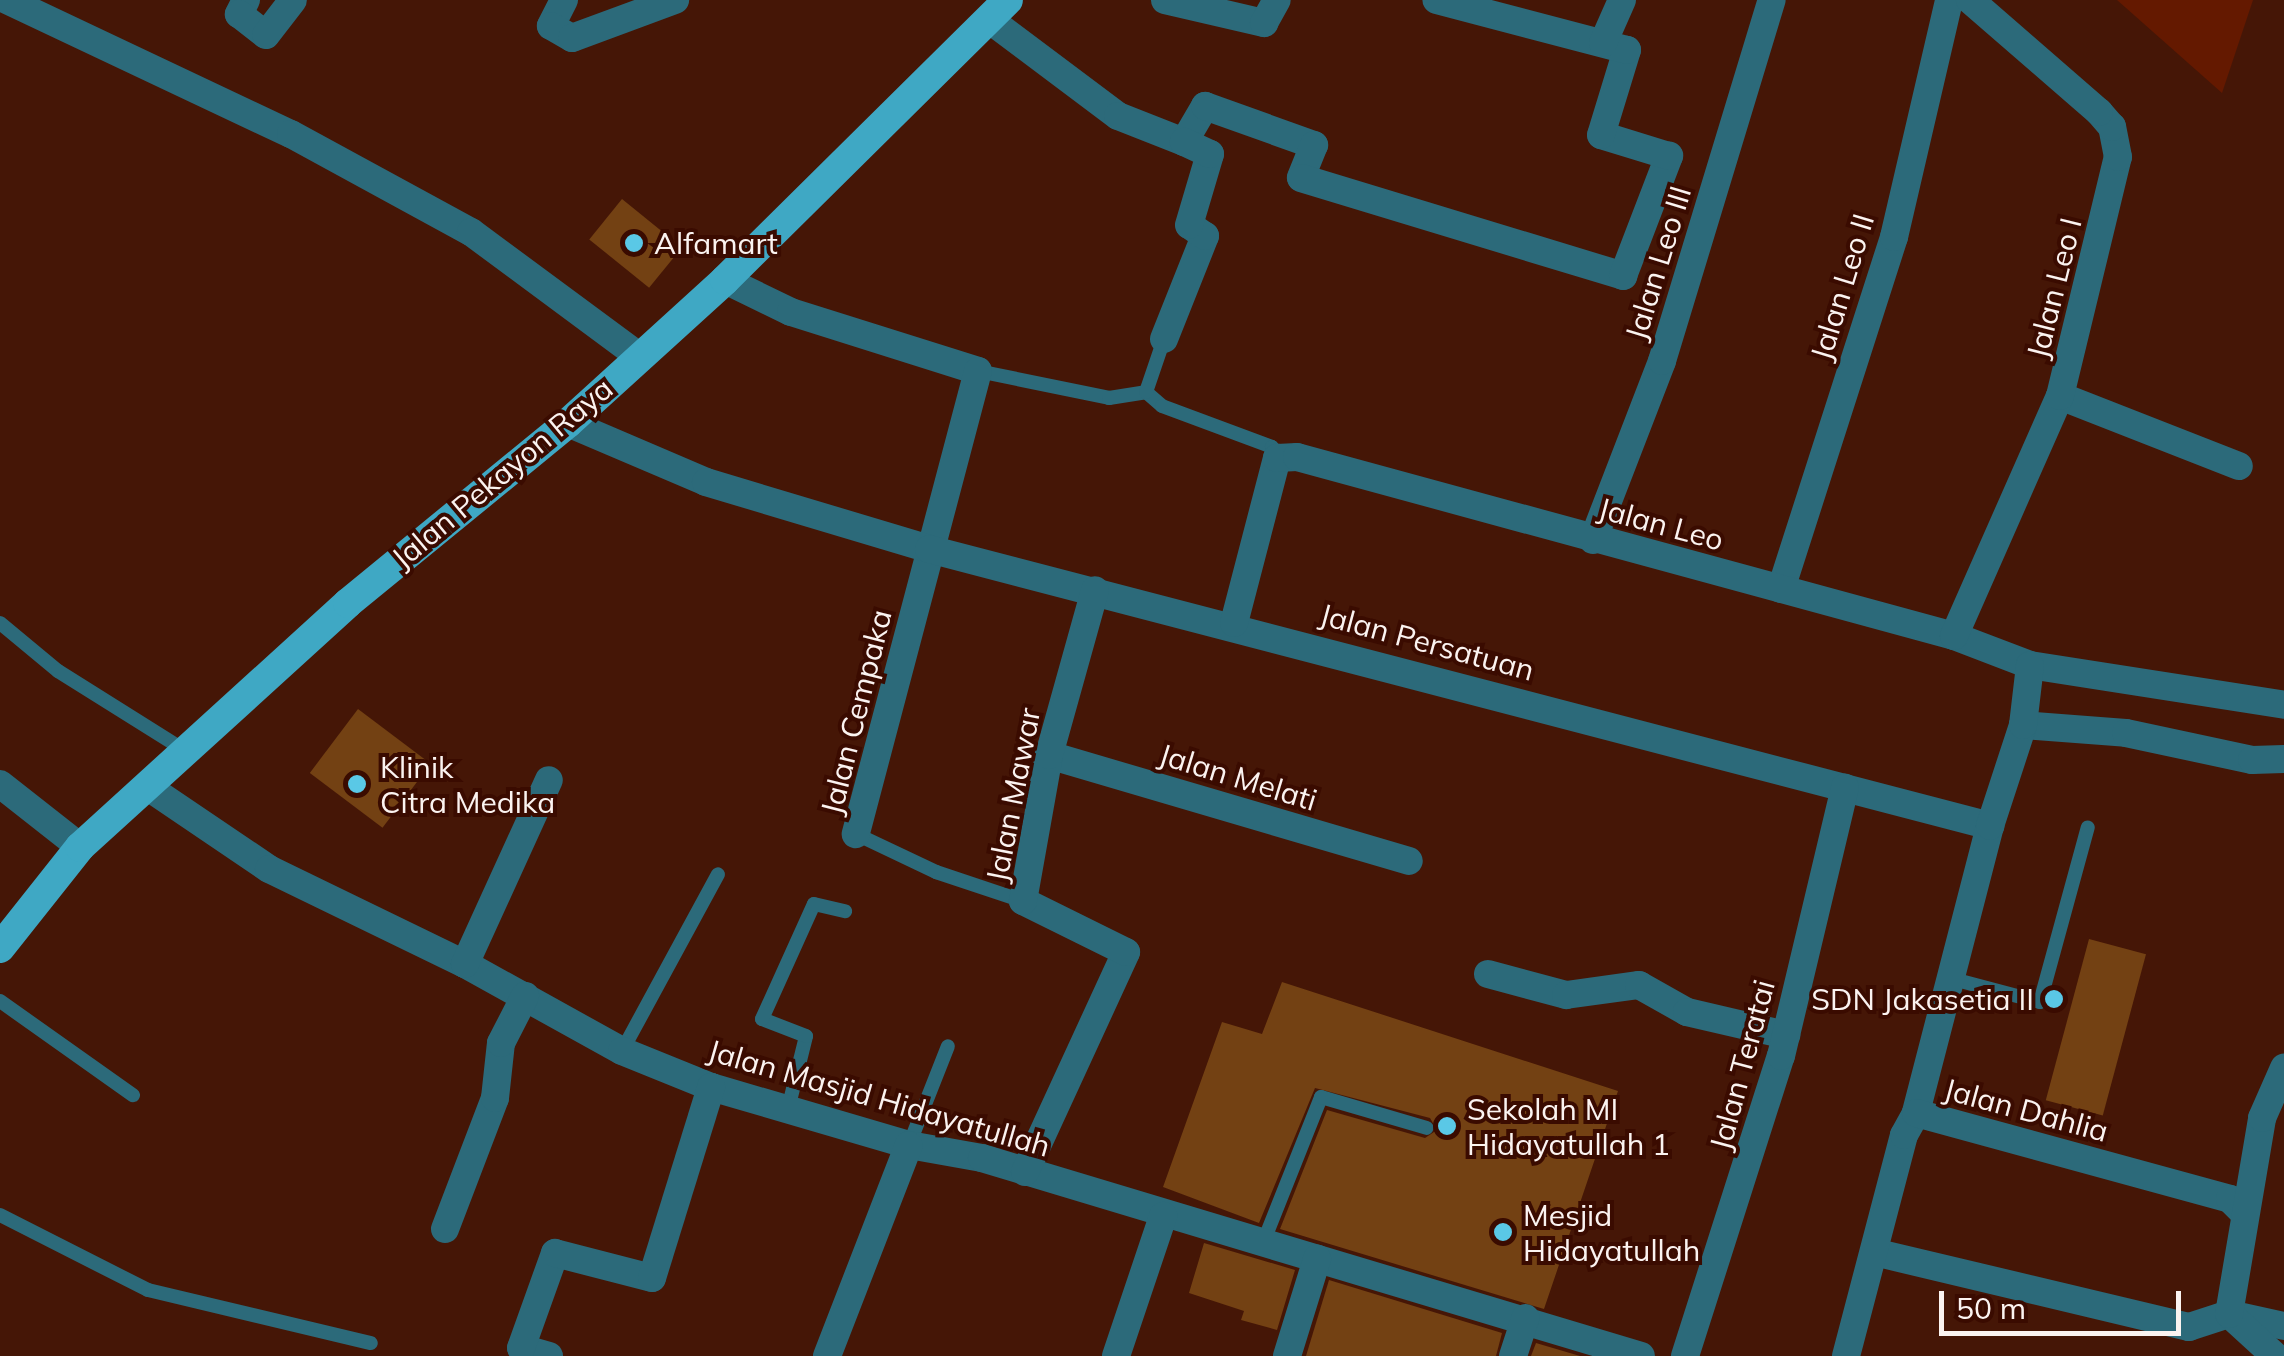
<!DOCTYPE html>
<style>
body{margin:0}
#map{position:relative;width:2284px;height:1356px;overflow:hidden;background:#451606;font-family:Mulish,sans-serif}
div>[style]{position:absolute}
.green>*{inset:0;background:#641900}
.building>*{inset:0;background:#734113;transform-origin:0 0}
.lane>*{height:14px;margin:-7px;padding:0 7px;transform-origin:7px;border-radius:7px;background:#2c6a7a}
.street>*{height:28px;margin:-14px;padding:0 14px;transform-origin:14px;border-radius:14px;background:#2c6a7a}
.primary>*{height:30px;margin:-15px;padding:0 15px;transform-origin:15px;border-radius:15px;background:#3fa8c4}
.dots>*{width:28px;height:28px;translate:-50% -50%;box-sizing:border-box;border:5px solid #3a0b00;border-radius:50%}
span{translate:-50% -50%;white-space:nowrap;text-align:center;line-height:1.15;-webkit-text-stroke:8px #3a0b00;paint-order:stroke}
.poi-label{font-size:30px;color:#fbf3f0}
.left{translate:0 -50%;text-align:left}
.right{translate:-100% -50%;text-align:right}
.street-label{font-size:30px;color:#fbf3f0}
.scale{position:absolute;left:1939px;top:1291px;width:242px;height:45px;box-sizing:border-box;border:5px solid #fbf3f0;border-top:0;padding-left:12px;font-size:30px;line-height:35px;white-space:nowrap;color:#fbf3f0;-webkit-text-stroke:8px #3a0b00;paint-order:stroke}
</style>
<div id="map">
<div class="green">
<div style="clip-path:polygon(2117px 0,2253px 0,2222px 93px)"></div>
</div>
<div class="building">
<div style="left:622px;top:199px;width:77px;height:52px;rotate:39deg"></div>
<div style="left:358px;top:709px;width:91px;height:80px;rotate:37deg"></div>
<div style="left:2089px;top:939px;width:59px;height:167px;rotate:15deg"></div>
<div style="clip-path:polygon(1282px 982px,1618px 1091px,1544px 1309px,1280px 1229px,1327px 1110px,1425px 1138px,1437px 1130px,1430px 1118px,1315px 1088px,1259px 1223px,1163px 1187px,1222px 1022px,1262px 1034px)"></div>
<div style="clip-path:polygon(1204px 1243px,1295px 1270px,1277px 1330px,1241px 1320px,1244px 1311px,1189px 1293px)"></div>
<div style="clip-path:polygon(1329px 1280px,1502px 1333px,1496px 1356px,1306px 1356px)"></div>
<div style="clip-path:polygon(1536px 1343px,1580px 1356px,1531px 1356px)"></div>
</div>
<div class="lane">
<div style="left:978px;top:371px;width:134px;rotate:11.6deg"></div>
<div style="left:1109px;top:398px;width:37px;rotate:-9deg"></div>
<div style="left:1146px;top:392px;width:21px;rotate:41deg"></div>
<div style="left:1162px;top:406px;width:117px;rotate:20.4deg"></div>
<div style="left:1272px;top:447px;width:12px;rotate:66deg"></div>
<div style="left:1146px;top:392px;width:56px;rotate:-71.2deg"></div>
<div style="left:0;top:623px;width:75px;rotate:39.6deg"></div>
<div style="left:58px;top:671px;width:149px;rotate:32.1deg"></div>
<div style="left:856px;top:834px;width:89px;rotate:25.4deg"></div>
<div style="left:936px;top:872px;width:92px;rotate:18.4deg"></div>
<div style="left:1953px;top:979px;width:90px;rotate:14.8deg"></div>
<div style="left:2040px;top:1002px;width:181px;rotate:-74.7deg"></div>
<div style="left:0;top:1001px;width:163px;rotate:35.3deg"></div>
<div style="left:622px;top:1051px;width:201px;rotate:-61.5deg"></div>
<div style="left:788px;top:1109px;width:75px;rotate:-76.1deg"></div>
<div style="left:806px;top:1036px;width:47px;rotate:-158.9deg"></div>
<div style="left:762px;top:1019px;width:126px;rotate:-65.7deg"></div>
<div style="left:814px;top:904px;width:32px;rotate:13deg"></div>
<div style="left:909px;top:1145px;width:106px;rotate:-68.5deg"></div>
<div style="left:0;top:1215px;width:166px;rotate:26.9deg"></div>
<div style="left:148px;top:1290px;width:229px;rotate:13.4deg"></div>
<div style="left:1263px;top:1243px;width:157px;rotate:-68.3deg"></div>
<div style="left:1321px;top:1097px;width:110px;rotate:16.3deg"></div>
</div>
<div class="street">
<div style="left:7px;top:0;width:314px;rotate:25.3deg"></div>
<div style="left:291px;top:134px;width:205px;rotate:28.6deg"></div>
<div style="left:471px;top:232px;width:207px;rotate:36.5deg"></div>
<div style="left:246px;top:0;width:16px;rotate:117deg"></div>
<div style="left:239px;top:14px;width:34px;rotate:38deg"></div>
<div style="left:266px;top:35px;width:44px;rotate:-52.4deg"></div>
<div style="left:564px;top:0;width:29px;rotate:117deg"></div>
<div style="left:551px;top:26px;width:24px;rotate:30deg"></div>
<div style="left:572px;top:38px;width:110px;rotate:-20.3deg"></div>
<div style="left:1165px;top:0;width:102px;rotate:13.1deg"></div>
<div style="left:1264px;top:23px;width:26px;rotate:-61deg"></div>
<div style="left:990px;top:20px;width:160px;rotate:36.9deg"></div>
<div style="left:1118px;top:116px;width:71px;rotate:21.5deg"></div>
<div style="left:1184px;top:142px;width:42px;rotate:-59.7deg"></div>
<div style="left:1205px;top:106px;width:116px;rotate:19.7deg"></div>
<div style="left:1314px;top:145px;width:35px;rotate:112deg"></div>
<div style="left:1301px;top:178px;width:337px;rotate:16.9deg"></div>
<div style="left:1623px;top:276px;width:129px;rotate:-69deg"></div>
<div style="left:1669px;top:156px;width:71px;rotate:-162.8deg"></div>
<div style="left:1601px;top:135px;width:89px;rotate:-73deg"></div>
<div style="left:1627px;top:50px;width:197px;rotate:-165.3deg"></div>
<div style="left:1603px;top:43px;width:47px;rotate:-66.2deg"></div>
<div style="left:725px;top:280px;width:73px;rotate:25.9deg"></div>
<div style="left:791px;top:312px;width:196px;rotate:17.5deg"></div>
<div style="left:978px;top:371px;width:479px;rotate:104.8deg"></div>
<div style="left:1164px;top:339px;width:111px;rotate:-68.3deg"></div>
<div style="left:1205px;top:236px;width:19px;rotate:-145deg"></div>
<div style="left:1189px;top:225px;width:74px;rotate:-73.5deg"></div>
<div style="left:1210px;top:154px;width:29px;rotate:-155deg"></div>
<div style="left:2060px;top:396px;width:192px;rotate:21.4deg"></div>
<div style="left:568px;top:423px;width:150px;rotate:23.1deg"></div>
<div style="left:706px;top:482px;width:233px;rotate:16.7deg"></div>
<div style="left:929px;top:549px;width:1097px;rotate:14.63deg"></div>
<div style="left:1990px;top:826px;width:296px;rotate:104.5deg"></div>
<div style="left:1593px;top:540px;width:192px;rotate:-68.9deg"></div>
<div style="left:1662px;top:361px;width:377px;rotate:-73.1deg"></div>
<div style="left:1781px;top:589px;width:370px;rotate:-72.2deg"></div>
<div style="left:1894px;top:237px;width:243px;rotate:-76.9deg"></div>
<div style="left:1234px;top:623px;width:171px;rotate:-75.4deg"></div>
<div style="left:1277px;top:458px;width:20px;rotate:-3deg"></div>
<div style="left:1297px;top:457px;width:681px;rotate:15.24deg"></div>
<div style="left:1954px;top:636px;width:81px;rotate:20.9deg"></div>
<div style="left:2030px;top:665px;width:257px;rotate:8.9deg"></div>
<div style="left:1954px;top:636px;width:262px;rotate:-66.2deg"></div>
<div style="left:2060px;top:396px;width:246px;rotate:-76.4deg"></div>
<div style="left:2118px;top:157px;width:31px;rotate:-101deg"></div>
<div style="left:2112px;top:127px;width:20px;rotate:-131deg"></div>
<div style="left:2099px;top:112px;width:171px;rotate:-139deg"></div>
<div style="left:2023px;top:725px;width:103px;rotate:4.4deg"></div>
<div style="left:2126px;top:733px;width:129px;rotate:12.1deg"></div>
<div style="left:2252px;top:760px;width:32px;rotate:-2deg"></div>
<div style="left:1049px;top:755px;width:375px;rotate:16.4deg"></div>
<div style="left:0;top:784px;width:102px;rotate:38.2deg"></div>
<div style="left:148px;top:787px;width:146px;rotate:34.1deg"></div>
<div style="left:269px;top:869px;width:218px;rotate:25.9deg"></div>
<div style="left:465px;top:964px;width:179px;rotate:29deg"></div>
<div style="left:622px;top:1051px;width:96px;rotate:22deg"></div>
<div style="left:711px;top:1087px;width:206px;rotate:16.3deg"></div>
<div style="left:909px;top:1145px;width:74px;rotate:10.1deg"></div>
<div style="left:982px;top:1158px;width:688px;rotate:16.72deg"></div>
<div style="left:1990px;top:826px;width:106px;rotate:-71.9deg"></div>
<div style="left:2023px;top:725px;width:60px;rotate:-83.3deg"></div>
<div style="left:465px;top:964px;width:202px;rotate:-65.5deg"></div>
<div style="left:1488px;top:974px;width:81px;rotate:15.1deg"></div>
<div style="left:1566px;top:995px;width:74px;rotate:-7.8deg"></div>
<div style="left:1639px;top:985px;width:55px;rotate:29.4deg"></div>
<div style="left:1687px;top:1012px;width:102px;rotate:13.1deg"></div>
<div style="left:1025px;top:1172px;width:242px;rotate:-65.3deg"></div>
<div style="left:1126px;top:952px;width:115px;rotate:-153.7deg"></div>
<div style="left:1023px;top:901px;width:148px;rotate:-79.9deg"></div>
<div style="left:1049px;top:755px;width:171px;rotate:-74.4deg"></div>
<div style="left:445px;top:1229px;width:140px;rotate:-69.1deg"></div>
<div style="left:495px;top:1098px;width:55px;rotate:-83.8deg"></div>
<div style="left:501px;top:1043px;width:53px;rotate:-62.9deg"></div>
<div style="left:1874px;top:1252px;width:324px;rotate:13.4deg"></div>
<div style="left:2189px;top:1327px;width:42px;rotate:-18deg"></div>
<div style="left:2229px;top:1314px;width:56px;rotate:12.3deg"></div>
<div style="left:549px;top:1356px;width:29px;rotate:-164deg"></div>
<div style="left:521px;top:1348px;width:101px;rotate:-70.3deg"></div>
<div style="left:555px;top:1253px;width:100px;rotate:14.5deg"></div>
<div style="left:652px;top:1278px;width:200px;rotate:-72.8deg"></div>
<div style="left:827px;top:1356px;width:226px;rotate:-68.8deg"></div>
<div style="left:1116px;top:1356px;width:148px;rotate:-71.4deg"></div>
<div style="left:1287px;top:1356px;width:102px;rotate:-72.8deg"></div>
<div style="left:1513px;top:1356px;width:40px;rotate:-72deg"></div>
<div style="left:1685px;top:1356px;width:315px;rotate:-72.3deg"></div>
<div style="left:1781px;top:1056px;width:276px;rotate:-76.6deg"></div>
<div style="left:1846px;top:1356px;width:228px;rotate:-75.3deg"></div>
<div style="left:1904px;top:1135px;width:25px;rotate:-61deg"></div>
<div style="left:1916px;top:1113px;width:326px;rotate:15.3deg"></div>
<div style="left:2230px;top:1199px;width:18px;rotate:45deg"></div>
<div style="left:2275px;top:1356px;width:62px;rotate:-137.6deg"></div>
<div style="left:2229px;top:1314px;width:199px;rotate:-80.4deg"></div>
<div style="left:2262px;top:1118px;width:55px;rotate:-66.3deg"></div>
</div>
<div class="primary">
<div style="left:0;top:948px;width:129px;rotate:-51.6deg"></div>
<div style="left:80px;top:847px;width:362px;rotate:-42.3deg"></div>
<div style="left:348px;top:603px;width:284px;rotate:-39.3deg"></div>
<div style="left:568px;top:423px;width:212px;rotate:-42.3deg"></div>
<div style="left:725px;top:280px;width:398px;rotate:-44.7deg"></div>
</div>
<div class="dots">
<div style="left:634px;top:243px;background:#5ac8e6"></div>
<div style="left:357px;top:784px;background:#5ac8e6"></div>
<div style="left:2054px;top:999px;background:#5ac8e6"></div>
<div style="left:1447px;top:1126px;background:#5ac8e6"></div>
<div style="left:1503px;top:1232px;background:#5ac8e6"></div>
</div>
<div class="poi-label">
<span class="left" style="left:654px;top:243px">Alfamart</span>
<span class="left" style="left:380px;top:784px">Klinik<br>Citra Medika</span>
<span class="right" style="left:2034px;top:999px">SDN Jakasetia II</span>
<span class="left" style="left:1467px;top:1126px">Sekolah MI<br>Hidayatullah 1</span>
<span class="left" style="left:1523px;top:1232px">Mesjid<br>Hidayatullah</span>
</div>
<div class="street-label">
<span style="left:1658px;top:263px;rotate:-73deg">Jalan Leo III</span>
<span style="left:1842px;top:287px;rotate:-73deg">Jalan Leo II</span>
<span style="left:2054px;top:288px;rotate:-76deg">Jalan Leo I</span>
<span style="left:502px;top:473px;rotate:-40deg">Jalan Pekayon Raya</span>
<span style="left:1661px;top:524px;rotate:15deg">Jalan Leo</span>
<span style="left:1427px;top:642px;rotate:15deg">Jalan Persatuan</span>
<span style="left:856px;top:712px;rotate:-76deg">Jalan Cempaka</span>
<span style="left:1238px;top:777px;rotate:17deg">Jalan Melati</span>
<span style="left:1013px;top:795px;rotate:-79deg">Jalan Mawar</span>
<span style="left:1742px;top:1065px;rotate:-75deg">Jalan Teratai</span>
<span style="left:879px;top:1098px;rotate:16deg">Jalan Masjid Hidayatullah</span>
<span style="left:2026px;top:1110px;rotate:15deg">Jalan Dahlia</span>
</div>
<div class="scale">50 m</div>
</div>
